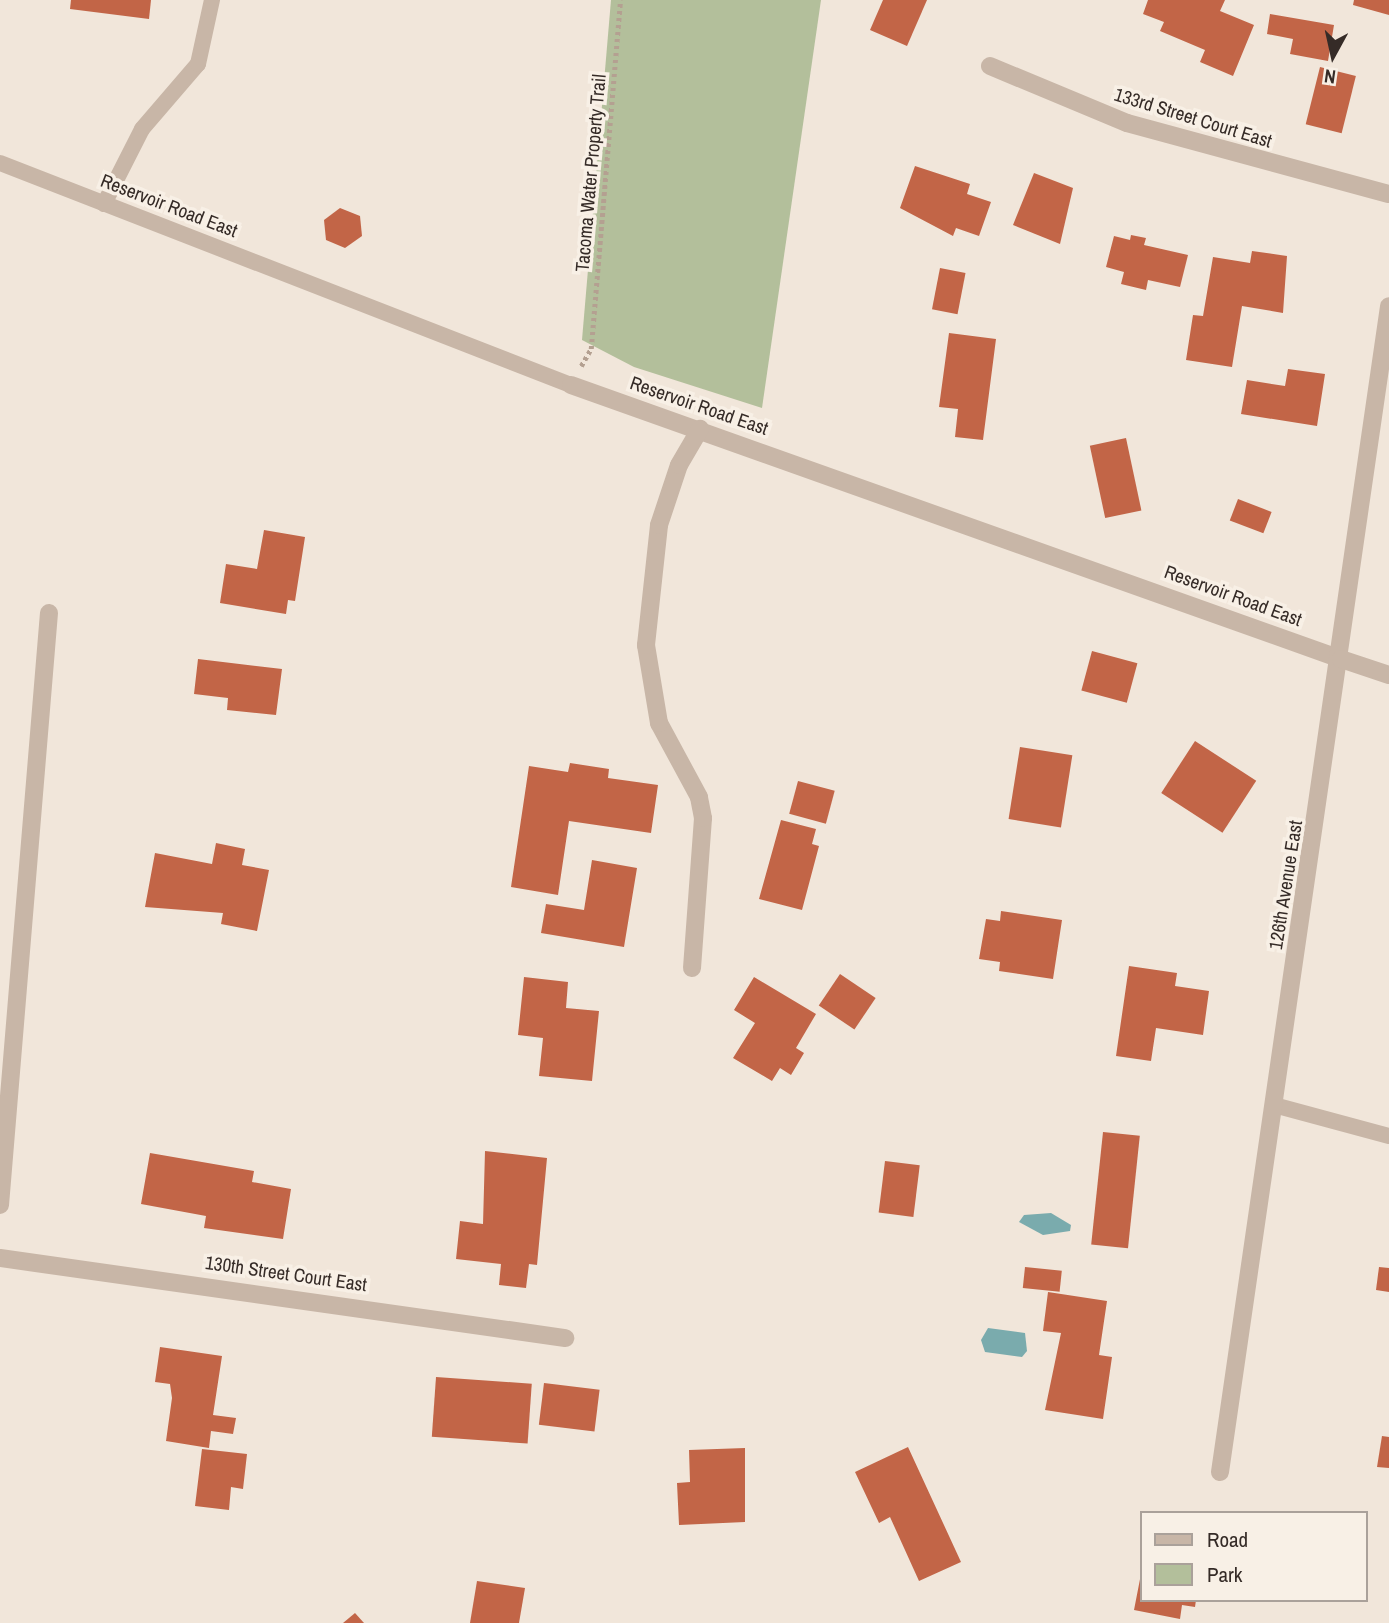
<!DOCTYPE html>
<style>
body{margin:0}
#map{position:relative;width:1389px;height:1623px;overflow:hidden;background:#f1e6da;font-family:"Archivo Narrow",sans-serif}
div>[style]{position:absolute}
.green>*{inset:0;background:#b3bf9b}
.water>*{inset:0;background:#7aabad}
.building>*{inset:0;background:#c26547;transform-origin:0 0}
.path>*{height:4.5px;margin-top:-2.25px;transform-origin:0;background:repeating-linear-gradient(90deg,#b4a091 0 3.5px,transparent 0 7px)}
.service>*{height:16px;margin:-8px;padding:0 8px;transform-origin:8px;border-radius:8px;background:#c8b6a7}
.minor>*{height:18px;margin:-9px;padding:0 9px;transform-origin:9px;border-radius:9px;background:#c8b6a7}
.tertiary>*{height:18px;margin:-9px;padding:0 9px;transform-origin:9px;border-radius:9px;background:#c8b6a7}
span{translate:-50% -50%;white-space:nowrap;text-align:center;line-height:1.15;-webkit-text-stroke:7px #f8f0e6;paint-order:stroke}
.street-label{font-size:19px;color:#352b27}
.legend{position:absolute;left:1140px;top:1511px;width:228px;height:91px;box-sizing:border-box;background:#f8f0e6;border:2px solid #aaa19a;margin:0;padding:9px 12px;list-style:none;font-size:21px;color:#352b27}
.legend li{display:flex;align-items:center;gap:14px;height:35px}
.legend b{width:35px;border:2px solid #aaa19a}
.north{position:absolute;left:1298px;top:21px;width:70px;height:70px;-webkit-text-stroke:5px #f8f0e6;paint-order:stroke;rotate:188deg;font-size:19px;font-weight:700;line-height:28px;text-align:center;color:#352b27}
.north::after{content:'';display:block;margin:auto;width:24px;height:32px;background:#352b27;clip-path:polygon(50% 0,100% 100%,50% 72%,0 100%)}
</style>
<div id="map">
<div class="green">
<div style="clip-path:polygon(611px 0,821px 0,762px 408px,634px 367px,582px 340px)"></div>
</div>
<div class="water">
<div style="clip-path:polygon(1051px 1213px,1071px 1225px,1070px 1231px,1043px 1235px,1019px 1222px,1024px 1215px)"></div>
<div style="clip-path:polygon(988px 1328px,1025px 1333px,1027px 1351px,1022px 1357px,985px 1352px,981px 1340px)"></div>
</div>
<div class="building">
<div style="clip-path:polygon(71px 0,151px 0,149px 19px,70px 9px)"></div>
<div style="clip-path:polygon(883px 0,927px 0,907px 46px,870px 30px)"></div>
<div style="clip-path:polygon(1148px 0,1225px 0,1220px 11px,1254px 25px,1233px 76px,1200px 62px,1205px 50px,1160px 31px,1164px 22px,1143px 14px)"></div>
<div style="clip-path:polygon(1354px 0,1389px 0,1389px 15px,1353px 5px)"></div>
<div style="clip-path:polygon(1270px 14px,1334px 25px,1328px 61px,1290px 54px,1293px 39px,1267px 34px)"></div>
<div style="left:1320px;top:67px;width:37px;height:59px;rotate:14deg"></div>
<div style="clip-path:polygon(915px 166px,970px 184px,967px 194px,991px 202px,979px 236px,956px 228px,953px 236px,900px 208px)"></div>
<div style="clip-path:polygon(1034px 173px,1073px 188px,1060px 244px,1013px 225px)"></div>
<div style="clip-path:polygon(340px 208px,360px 216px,362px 236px,345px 248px,326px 240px,324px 220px)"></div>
<div style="clip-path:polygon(1131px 235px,1146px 238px,1144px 245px,1188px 255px,1180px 287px,1148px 280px,1146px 290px,1121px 284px,1124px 272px,1106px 267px,1114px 236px,1130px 240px)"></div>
<div style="clip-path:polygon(1252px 251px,1287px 256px,1283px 313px,1242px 306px,1232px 367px,1186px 360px,1193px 315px,1203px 316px,1213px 257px,1250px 263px)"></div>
<div style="left:940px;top:268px;width:26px;height:42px;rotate:11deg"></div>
<div style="clip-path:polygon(949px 333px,996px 339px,983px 440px,955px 437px,958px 409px,939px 407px)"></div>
<div style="clip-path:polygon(1288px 369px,1325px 374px,1317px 426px,1241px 414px,1247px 380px,1285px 386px)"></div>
<div style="left:1126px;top:438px;width:74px;height:37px;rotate:78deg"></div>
<div style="left:1238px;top:499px;width:36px;height:23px;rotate:21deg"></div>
<div style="clip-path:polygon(264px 530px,305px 537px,295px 601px,288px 600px,286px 614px,220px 603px,226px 564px,257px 569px)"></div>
<div style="left:1092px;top:651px;width:47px;height:41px;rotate:15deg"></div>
<div style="clip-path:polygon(198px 659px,282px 669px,276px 715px,227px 710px,228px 698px,194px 694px)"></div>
<div style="left:1195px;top:741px;width:73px;height:62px;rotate:33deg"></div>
<div style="left:1020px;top:747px;width:53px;height:73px;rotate:9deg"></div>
<div style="clip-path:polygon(570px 763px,609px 769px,608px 778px,658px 785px,651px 833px,569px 821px,558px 895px,511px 887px,529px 766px,568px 772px)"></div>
<div style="left:798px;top:781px;width:38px;height:34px;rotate:15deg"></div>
<div style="clip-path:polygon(781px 820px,816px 829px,812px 844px,819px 846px,802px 910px,759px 899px)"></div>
<div style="clip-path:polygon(216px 843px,245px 849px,242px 865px,269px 870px,257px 931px,221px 924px,223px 913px,145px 907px,155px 853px,212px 864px)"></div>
<div style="clip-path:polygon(592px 860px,637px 868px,624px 947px,541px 933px,546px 904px,584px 910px)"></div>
<div style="clip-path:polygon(1001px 911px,1062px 920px,1053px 979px,999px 971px,1000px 962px,979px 959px,986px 919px,1000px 921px)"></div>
<div style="clip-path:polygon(1129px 966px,1177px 973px,1175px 986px,1209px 991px,1203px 1035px,1156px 1028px,1151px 1061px,1116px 1056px)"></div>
<div style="left:840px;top:974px;width:43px;height:38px;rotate:34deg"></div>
<div style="clip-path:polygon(524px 977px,568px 982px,566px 1008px,599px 1011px,592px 1081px,539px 1076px,543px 1038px,518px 1035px)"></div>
<div style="clip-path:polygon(754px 977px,816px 1014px,796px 1048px,804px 1053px,791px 1075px,780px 1068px,772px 1081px,733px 1058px,755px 1023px,734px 1010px)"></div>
<div style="left:1103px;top:1132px;width:37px;height:113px;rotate:6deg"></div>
<div style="clip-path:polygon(485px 1151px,547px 1158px,537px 1265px,529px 1264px,526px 1288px,499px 1285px,501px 1264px,456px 1259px,460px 1221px,483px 1224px)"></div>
<div style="clip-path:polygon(150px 1153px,254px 1171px,252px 1182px,291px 1189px,283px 1239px,204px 1228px,206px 1216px,141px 1204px)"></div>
<div style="left:885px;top:1161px;width:35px;height:52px;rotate:7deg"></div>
<div style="left:1025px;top:1267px;width:37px;height:21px;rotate:6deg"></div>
<div style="clip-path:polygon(1379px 1267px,1389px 1268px,1389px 1292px,1376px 1290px)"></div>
<div style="clip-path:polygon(1048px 1292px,1107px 1301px,1099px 1355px,1112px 1357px,1103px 1419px,1045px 1410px,1061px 1333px,1043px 1331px)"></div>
<div style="clip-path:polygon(160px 1347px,222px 1356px,213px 1415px,236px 1418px,233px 1434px,211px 1431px,209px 1448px,166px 1441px,172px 1398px,170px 1384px,155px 1382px)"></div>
<div style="left:436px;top:1377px;width:96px;height:60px;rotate:4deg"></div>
<div style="left:544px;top:1383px;width:56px;height:42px;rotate:7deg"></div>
<div style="clip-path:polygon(1382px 1436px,1389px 1437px,1389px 1468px,1377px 1467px)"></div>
<div style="clip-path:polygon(908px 1447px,961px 1562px,919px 1581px,890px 1517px,879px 1523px,855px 1472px)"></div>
<div style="clip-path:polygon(745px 1448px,745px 1522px,679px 1525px,677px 1483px,690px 1482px,689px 1450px)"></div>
<div style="clip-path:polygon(202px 1449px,247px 1454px,243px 1489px,231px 1487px,229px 1510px,195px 1506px)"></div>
<div style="clip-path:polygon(1141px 1574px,1142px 1600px,1196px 1600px,1195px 1607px,1182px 1605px,1180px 1619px,1134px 1610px)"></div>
<div style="clip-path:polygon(477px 1581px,525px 1588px,519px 1623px,470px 1623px)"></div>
<div style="clip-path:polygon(355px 1613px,364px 1623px,343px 1623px)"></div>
</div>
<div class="path">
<div style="left:581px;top:366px;width:20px;rotate:-60deg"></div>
<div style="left:591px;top:349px;width:350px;rotate:-85.2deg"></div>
</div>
<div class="service">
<div style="left:0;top:163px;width:613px;rotate:21.25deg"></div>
<div style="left:104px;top:204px;width:84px;rotate:-63.1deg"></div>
<div style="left:142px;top:129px;width:86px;rotate:-49.3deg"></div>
<div style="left:198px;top:64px;width:66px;rotate:-77.7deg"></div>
<div style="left:1274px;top:1105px;width:119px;rotate:15.1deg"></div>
</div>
<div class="minor">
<div style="left:990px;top:66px;width:148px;rotate:22.6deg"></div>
<div style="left:1127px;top:123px;width:271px;rotate:15.2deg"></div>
<div style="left:571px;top:385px;width:817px;rotate:19.59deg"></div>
<div style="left:692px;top:968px;width:150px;rotate:-85.8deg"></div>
<div style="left:703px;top:818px;width:21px;rotate:-101deg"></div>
<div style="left:699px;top:797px;width:84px;rotate:-118.4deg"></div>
<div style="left:659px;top:723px;width:79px;rotate:-99.5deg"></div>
<div style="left:646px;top:645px;width:121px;rotate:-83.8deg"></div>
<div style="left:659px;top:525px;width:63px;rotate:-71.6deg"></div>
<div style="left:679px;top:465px;width:42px;rotate:-59.7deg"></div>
<div style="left:0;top:1205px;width:594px;rotate:-85.27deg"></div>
<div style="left:0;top:1258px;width:571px;rotate:8.06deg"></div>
<div style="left:1220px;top:1472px;width:1178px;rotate:-81.75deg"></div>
</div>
<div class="tertiary">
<div style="left:1341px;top:659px;width:51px;rotate:18.4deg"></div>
</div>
<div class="street-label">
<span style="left:1193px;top:118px;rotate:17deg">133rd Street Court East</span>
<span style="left:591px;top:173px;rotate:-85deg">Tacoma Water Property Trail</span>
<span style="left:169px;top:206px;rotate:21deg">Reservoir Road East</span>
<span style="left:699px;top:406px;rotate:19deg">Reservoir Road East</span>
<span style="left:1233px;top:596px;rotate:20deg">Reservoir Road East</span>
<span style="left:1286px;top:885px;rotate:-81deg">126th Avenue East</span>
<span style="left:286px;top:1274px;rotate:8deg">130th Street Court East</span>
</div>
<ul class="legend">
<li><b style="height:9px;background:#c8b6a7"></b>Road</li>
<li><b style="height:19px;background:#b3bf9b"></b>Park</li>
</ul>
<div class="north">N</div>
</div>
